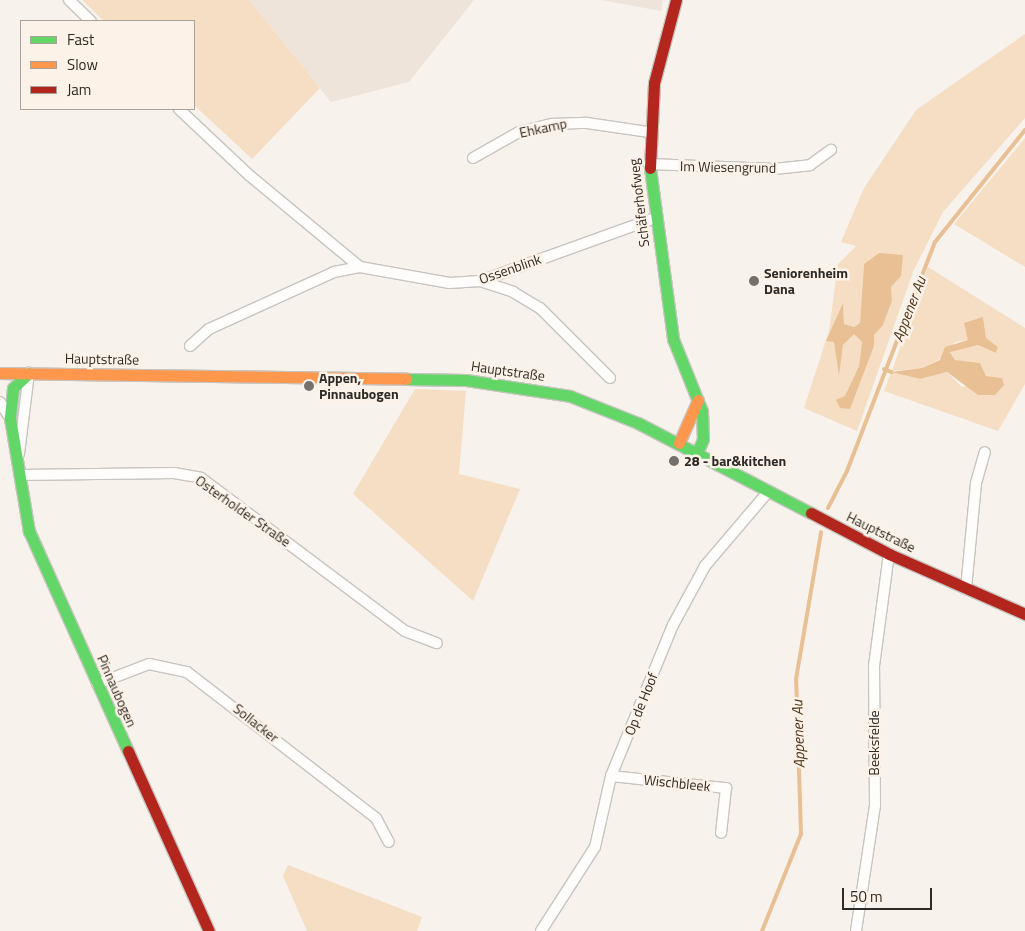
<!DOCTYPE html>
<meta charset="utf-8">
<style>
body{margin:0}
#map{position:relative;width:1025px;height:931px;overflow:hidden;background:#f7f2ec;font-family:"Titillium Web",sans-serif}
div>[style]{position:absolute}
.built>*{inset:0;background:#efe4d9}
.green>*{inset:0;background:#f5dec4}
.water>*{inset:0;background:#e8c094}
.stream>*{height:4px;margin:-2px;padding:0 2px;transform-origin:2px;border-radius:2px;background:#e8c094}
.roads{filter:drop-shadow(1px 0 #c8c4c0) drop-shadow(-1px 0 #c8c4c0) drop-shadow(0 1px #c8c4c0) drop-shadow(0 -1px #c8c4c0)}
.street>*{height:10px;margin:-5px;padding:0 5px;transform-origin:5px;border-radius:5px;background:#fefdfc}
.fast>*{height:11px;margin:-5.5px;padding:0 5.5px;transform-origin:5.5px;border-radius:5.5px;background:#63d668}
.slow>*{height:11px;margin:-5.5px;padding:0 5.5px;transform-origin:5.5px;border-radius:5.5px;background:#ff974d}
.jam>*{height:11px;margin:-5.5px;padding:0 5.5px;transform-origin:5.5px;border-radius:5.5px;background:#b3261e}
.dots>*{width:14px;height:14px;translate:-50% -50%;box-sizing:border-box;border:2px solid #fcf2e7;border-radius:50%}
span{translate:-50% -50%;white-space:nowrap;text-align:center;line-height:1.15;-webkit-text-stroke:5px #fcf2e7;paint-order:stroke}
.street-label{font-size:14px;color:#2e2a26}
.poi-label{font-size:14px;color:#2e2a26;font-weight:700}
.left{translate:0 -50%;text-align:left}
.water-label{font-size:15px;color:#4c341a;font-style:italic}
.legend{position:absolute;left:20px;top:20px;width:175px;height:90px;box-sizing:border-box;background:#fcf2e7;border:1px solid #aaa29a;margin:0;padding:6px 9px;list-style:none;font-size:15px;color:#2e2a26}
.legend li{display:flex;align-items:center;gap:10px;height:25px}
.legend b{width:25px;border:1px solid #aaa29a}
.scale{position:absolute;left:842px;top:888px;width:90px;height:22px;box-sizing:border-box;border:2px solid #2e2a26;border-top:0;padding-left:6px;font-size:15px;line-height:18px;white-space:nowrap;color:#2e2a26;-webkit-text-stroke:4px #fcf2e7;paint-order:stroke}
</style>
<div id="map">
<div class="built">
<div style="clip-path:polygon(249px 0,474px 0,409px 82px,331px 102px)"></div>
<div style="clip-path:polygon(601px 0,663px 0,661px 11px)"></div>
</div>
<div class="green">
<div style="clip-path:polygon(82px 0,249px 0,320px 88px,252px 159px,194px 105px,194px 21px,104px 21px)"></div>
<div style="clip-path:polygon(evenodd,1025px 34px,1025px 118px,943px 212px,913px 272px,857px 431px,804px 408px,829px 331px,838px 264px,856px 246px,841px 242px,864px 188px,916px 110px,1025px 34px,864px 264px,901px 276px,891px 287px,892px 301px,883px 325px,874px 335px,874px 346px,840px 408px,859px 366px,862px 342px,854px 334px,843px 345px,839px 374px,834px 342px,843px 304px,844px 324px,854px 327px,860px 323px,864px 264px)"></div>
<div style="clip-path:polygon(1025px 138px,1025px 267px,954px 224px)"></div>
<div style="clip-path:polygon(928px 267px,1025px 328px,1025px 384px,998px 431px,884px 391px,891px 372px,920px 379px,947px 372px,962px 387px,1002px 378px,986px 376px,980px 363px,955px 360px,950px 351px,978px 345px,996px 353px,998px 347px,986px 338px,983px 317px,968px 340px,955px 342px,940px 359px,922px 368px,892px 371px)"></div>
<div style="clip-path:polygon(415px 389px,466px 391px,459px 474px,520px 489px,473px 601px,353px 494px)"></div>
<div style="clip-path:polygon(288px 865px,422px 917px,417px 931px,307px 931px,283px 876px)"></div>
</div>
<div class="water">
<div style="clip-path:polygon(879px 253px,903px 255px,901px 276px,891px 287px,892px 301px,883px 325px,874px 335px,874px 346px,850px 409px,840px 408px,836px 400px,845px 396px,859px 366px,862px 342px,854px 334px,843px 345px,839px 376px,834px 342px,826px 341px,843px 303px,844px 324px,854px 327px,860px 323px,864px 264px)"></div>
<div style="clip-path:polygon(983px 317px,986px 338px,998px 347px,996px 353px,978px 345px,950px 352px,955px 360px,980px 363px,986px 376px,1002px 378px,1004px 385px,995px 395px,978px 395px,947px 372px,920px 379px,891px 372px,922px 368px,940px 360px,945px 347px,968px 340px,964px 323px)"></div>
</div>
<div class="stream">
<div style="left:884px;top:369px;width:8px;rotate:23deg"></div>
<div style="left:828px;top:508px;width:42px;rotate:-62.8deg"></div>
<div style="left:847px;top:471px;width:245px;rotate:-69deg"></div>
<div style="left:935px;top:242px;width:144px;rotate:-51.2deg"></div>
<div style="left:762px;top:931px;width:105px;rotate:-68.1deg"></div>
<div style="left:801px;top:834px;width:155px;rotate:-91.8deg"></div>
<div style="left:796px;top:679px;width:149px;rotate:-80.3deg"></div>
</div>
<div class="roads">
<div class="street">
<div style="left:69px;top:0;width:30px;rotate:44deg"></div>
<div style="left:179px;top:109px;width:96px;rotate:43.3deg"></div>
<div style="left:249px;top:175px;width:144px;rotate:39.7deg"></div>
<div style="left:473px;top:158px;width:53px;rotate:-29.5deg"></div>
<div style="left:519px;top:132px;width:34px;rotate:-14deg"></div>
<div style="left:552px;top:124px;width:35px;rotate:-2deg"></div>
<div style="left:587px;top:123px;width:63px;rotate:8.3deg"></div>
<div style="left:649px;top:164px;width:125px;rotate:2.3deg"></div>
<div style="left:774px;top:169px;width:36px;rotate:-6deg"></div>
<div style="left:810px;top:165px;width:26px;rotate:-36deg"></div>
<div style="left:480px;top:281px;width:35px;rotate:18deg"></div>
<div style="left:513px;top:292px;width:31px;rotate:31deg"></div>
<div style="left:540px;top:308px;width:99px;rotate:45deg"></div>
<div style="left:190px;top:346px;width:25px;rotate:-42deg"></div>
<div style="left:209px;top:329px;width:137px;rotate:-24.5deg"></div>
<div style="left:334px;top:272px;width:26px;rotate:-11deg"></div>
<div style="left:360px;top:267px;width:91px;rotate:10.1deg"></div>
<div style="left:450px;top:283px;width:30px;rotate:-4deg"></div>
<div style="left:480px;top:281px;width:186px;rotate:-19.8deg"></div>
<div style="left:0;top:402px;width:19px;rotate:58deg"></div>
<div style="left:19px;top:454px;width:82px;rotate:-83deg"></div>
<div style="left:20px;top:475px;width:154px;rotate:-0.7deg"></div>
<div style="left:174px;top:473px;width:27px;rotate:10deg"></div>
<div style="left:201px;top:478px;width:255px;rotate:36.9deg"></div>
<div style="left:405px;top:631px;width:34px;rotate:21deg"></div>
<div style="left:966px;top:589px;width:106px;rotate:-84.6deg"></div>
<div style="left:976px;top:483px;width:32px;rotate:-74deg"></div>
<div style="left:97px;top:684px;width:56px;rotate:-21deg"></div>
<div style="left:149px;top:664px;width:39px;rotate:12deg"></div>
<div style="left:187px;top:672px;width:239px;rotate:37.7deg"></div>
<div style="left:376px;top:818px;width:27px;rotate:62deg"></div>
<div style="left:611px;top:776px;width:116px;rotate:6deg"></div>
<div style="left:726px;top:788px;width:45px;rotate:96.3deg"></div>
<div style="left:541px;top:931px;width:100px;rotate:-57.3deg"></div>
<div style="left:595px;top:847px;width:73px;rotate:-77.3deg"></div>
<div style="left:611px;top:776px;width:163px;rotate:-67.7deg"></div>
<div style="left:673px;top:625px;width:67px;rotate:-61.5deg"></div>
<div style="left:705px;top:566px;width:97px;rotate:-49.6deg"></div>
<div style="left:856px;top:931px;width:127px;rotate:-81.4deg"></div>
<div style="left:875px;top:805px;width:139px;rotate:-90.4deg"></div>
<div style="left:874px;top:666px;width:113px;rotate:-82.4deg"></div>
</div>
<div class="fast">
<div style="left:650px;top:168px;width:173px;rotate:82.3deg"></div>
<div style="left:673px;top:339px;width:78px;rotate:68.1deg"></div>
<div style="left:702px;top:411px;width:28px;rotate:88deg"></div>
<div style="left:703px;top:439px;width:15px;rotate:113deg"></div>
<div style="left:29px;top:373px;width:22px;rotate:137deg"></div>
<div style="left:13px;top:388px;width:30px;rotate:96deg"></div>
<div style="left:10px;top:418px;width:115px;rotate:80.5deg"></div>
<div style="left:29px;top:531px;width:241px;rotate:65.8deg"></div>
<div style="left:406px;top:379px;width:60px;rotate:1deg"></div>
<div style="left:466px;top:380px;width:105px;rotate:8.7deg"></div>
<div style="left:570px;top:396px;width:73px;rotate:21.7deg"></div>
<div style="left:638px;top:423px;width:195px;rotate:27.5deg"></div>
</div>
<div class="slow">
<div style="left:0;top:373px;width:406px;rotate:0.8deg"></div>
<div style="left:679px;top:443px;width:47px;rotate:-66.2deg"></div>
</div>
<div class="jam">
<div style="left:650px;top:168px;width:85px;rotate:-87.3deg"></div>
<div style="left:654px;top:83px;width:86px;rotate:-75.2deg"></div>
<div style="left:811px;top:513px;width:88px;rotate:27.7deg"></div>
<div style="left:889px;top:554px;width:149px;rotate:23.8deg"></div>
<div style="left:128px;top:751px;width:197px;rotate:65.8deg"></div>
</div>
</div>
<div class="dots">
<div style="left:754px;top:281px;background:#74706b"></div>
<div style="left:309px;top:386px;background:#74706b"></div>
<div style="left:674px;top:461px;background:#74706b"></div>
</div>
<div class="street-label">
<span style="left:543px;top:128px;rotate:-12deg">Ehkamp</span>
<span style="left:728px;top:167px;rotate:1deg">Im Wiesengrund</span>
<span style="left:639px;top:203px;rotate:-97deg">Schäferhofweg</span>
<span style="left:510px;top:269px;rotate:-19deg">Ossenblink</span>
<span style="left:102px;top:359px;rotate:1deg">Hauptstraße</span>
<span style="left:508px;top:371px;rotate:8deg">Hauptstraße</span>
<span style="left:243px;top:511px;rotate:35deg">Osterholder Straße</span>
<span style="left:881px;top:532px;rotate:26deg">Hauptstraße</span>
<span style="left:117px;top:691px;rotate:66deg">Pinnaubogen</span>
<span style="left:641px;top:704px;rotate:-68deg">Op de Hoof</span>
<span style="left:256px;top:723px;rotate:38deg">Sollacker</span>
<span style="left:874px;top:743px;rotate:-90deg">Beeksfelde</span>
<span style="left:677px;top:783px;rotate:6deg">Wischbleek</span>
</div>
<div class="poi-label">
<span class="left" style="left:764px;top:281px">Seniorenheim<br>Dana</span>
<span class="left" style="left:319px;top:386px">Appen,<br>Pinnaubogen</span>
<span class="left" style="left:684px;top:461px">28 - bar&amp;kitchen</span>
</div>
<div class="water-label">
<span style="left:909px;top:309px;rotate:-69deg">Appener Au</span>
<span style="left:798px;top:734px;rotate:-92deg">Appener Au</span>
</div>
<ul class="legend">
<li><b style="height:6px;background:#63d668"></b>Fast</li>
<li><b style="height:6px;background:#ff974d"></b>Slow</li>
<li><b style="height:6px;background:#b3261e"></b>Jam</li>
</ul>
<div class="scale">50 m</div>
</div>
